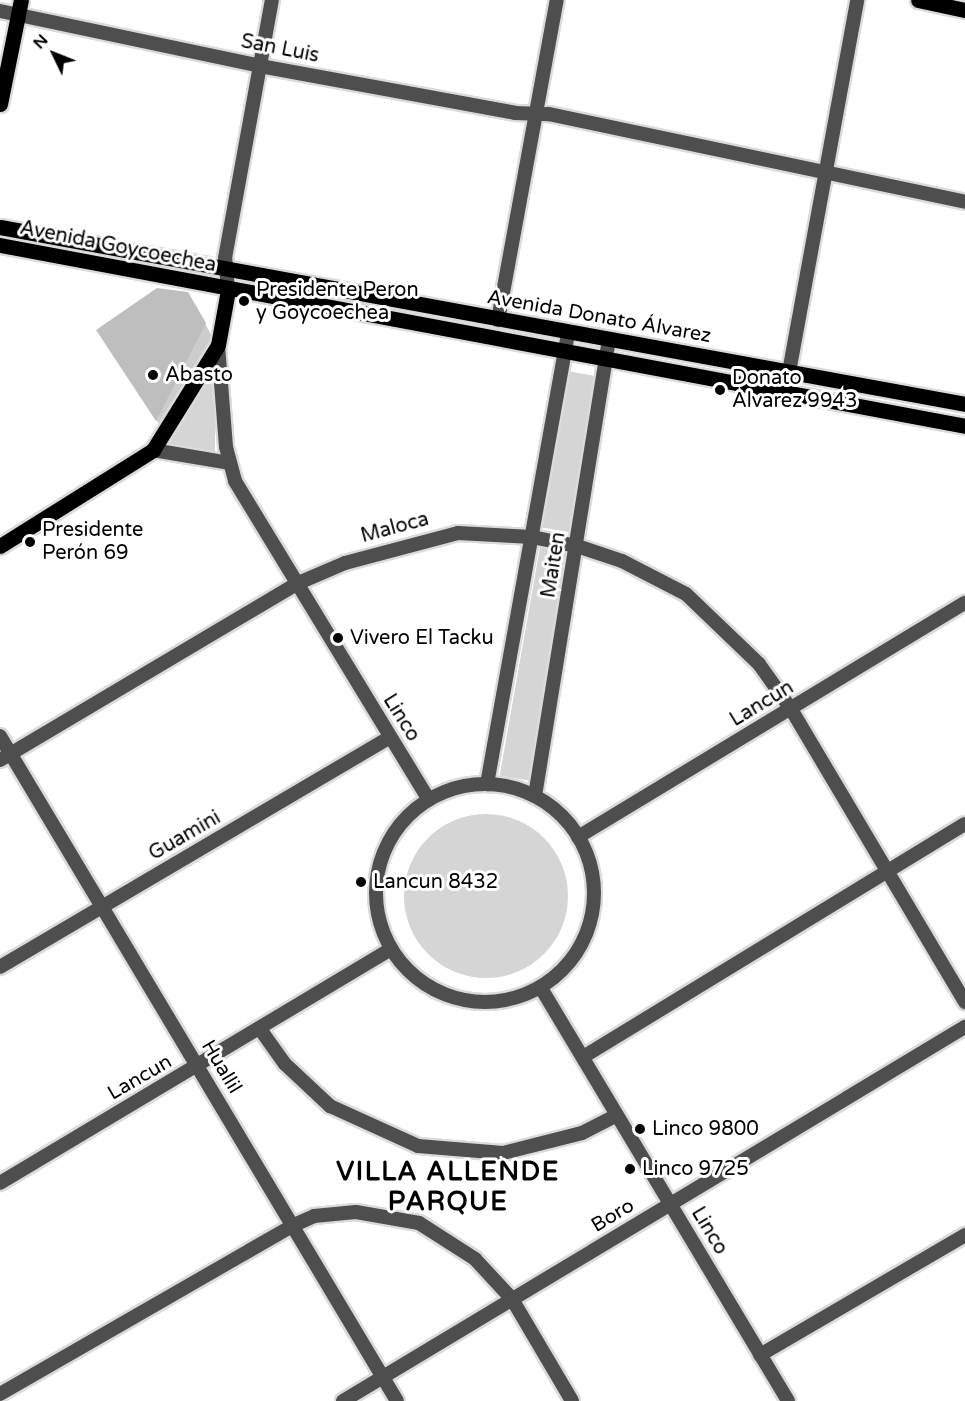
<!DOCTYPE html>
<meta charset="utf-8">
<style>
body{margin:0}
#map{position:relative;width:965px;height:1401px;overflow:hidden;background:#fff;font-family:"Varela Round",sans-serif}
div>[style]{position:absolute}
.green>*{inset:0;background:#d5d5d5;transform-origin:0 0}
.round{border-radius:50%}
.shadow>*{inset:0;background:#0003}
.building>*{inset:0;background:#bebebe}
.roads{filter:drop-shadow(2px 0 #dbdbdb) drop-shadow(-2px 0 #dbdbdb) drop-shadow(0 2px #dbdbdb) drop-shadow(0 -2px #dbdbdb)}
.minor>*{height:14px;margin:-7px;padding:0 7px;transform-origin:7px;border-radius:7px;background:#4e4e4e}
.minor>.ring{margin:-7px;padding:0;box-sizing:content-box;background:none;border:14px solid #4e4e4e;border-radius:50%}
.major>*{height:15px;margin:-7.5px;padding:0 7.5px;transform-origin:7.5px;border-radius:7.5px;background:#000}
.dots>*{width:16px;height:16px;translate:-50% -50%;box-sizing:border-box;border:3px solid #fff;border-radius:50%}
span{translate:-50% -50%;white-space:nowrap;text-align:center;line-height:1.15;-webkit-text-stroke:6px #fff;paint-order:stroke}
.street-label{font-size:20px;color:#000}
.poi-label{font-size:20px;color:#000}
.left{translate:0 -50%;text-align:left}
.district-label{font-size:26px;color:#000;font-weight:700;letter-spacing:1.5px}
.north{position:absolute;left:24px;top:24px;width:60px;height:60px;-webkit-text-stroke:4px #fff;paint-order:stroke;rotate:313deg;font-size:16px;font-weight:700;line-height:24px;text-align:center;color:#000}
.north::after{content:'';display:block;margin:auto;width:21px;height:27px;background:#000;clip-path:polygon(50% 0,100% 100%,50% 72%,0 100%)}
</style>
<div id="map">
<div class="green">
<div style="clip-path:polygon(215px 362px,215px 456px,155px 447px)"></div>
<div style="clip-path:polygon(567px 371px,595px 376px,574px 533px,539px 527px)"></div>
<div style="left:540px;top:547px;width:29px;height:232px;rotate:10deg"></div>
<div class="round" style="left:404px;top:814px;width:164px;height:164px"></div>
</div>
<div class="shadow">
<div style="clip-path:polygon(188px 293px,213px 338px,165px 433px,106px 344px)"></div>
</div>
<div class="building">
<div style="clip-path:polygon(157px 288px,188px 292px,206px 323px,156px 421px,96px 330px)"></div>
</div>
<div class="roads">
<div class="minor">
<div style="left:0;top:11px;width:266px;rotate:11.9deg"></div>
<div style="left:260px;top:66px;width:259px;rotate:10.4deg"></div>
<div style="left:515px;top:113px;width:34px;rotate:2deg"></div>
<div style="left:549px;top:114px;width:425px;rotate:11.9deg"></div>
<div style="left:228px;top:290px;width:32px;rotate:-95deg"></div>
<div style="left:225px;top:258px;width:262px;rotate:-79.7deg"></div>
<div style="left:498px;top:320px;width:325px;rotate:-79.6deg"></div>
<div style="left:218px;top:345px;width:102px;rotate:85.5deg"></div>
<div style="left:226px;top:447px;width:35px;rotate:75deg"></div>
<div style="left:235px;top:481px;width:373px;rotate:58.7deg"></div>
<div style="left:789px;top:372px;width:378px;rotate:-79.6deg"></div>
<div style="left:153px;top:450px;width:77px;rotate:9.7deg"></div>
<div style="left:0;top:736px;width:774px;rotate:59.16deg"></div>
<div style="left:0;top:760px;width:344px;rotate:-30.7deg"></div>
<div style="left:296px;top:584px;width:53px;rotate:-23.2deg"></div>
<div style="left:345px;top:563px;width:117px;rotate:-14.9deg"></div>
<div style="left:458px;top:533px;width:74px;rotate:3.1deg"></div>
<div style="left:532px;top:537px;width:46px;rotate:11.3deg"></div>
<div style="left:577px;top:546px;width:47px;rotate:18.4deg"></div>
<div style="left:622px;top:561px;width:72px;rotate:27.3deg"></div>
<div style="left:686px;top:594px;width:101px;rotate:43.8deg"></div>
<div style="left:759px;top:664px;width:55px;rotate:54.6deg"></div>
<div style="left:791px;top:709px;width:341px;rotate:59.3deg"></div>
<div style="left:487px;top:784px;width:458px;rotate:-79.8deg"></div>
<div class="ring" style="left:376px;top:784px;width:204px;height:204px"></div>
<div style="left:535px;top:796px;width:463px;rotate:-80.8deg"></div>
<div style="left:578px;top:837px;width:452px;rotate:-31.2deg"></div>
<div style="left:0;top:967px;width:451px;rotate:-30.5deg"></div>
<div style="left:541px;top:988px;width:481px;rotate:59.1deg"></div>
<div style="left:260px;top:1029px;width:43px;rotate:54.5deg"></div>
<div style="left:285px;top:1064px;width:62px;rotate:43deg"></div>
<div style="left:330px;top:1106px;width:97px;rotate:24.4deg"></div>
<div style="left:418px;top:1146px;width:85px;rotate:4.7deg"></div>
<div style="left:503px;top:1153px;width:81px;rotate:-14.2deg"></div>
<div style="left:582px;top:1133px;width:39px;rotate:-27deg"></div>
<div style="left:583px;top:1057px;width:447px;rotate:-31.4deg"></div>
<div style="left:0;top:1183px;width:456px;rotate:-30.9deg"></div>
<div style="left:760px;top:1355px;width:238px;rotate:-30.3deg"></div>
<div style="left:0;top:1394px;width:339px;rotate:-29.9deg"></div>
<div style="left:294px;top:1225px;width:22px;rotate:-24deg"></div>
<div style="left:314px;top:1216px;width:42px;rotate:-5.4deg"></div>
<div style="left:356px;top:1212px;width:64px;rotate:9.9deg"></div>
<div style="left:419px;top:1223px;width:67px;rotate:32.7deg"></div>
<div style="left:475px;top:1259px;width:54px;rotate:47.2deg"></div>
<div style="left:512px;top:1299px;width:118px;rotate:59.5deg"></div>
<div style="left:343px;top:1401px;width:726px;rotate:-31.02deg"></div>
</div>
<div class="major">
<div style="left:918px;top:0;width:48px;rotate:12deg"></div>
<div style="left:0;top:104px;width:106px;rotate:-78.6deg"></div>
<div style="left:0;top:227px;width:981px;rotate:10.39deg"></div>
<div style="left:0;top:245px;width:982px;rotate:10.62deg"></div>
<div style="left:0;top:546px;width:181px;rotate:-32.1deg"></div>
<div style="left:153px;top:450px;width:123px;rotate:-58.2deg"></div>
<div style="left:218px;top:345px;width:56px;rotate:-79.7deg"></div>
</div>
</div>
<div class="dots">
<div style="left:244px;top:301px;background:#000"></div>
<div style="left:153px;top:375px;background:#000"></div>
<div style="left:720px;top:390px;background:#000"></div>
<div style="left:30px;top:542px;background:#000"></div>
<div style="left:338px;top:638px;background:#000"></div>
<div style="left:361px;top:882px;background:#000"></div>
<div style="left:640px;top:1129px;background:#000"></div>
<div style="left:630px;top:1169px;background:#000"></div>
</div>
<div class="street-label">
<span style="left:280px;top:49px;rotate:11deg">San Luis</span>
<span style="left:118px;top:247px;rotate:11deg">Avenida Goycoechea</span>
<span style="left:599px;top:317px;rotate:10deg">Avenida Donato Álvarez</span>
<span style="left:395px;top:528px;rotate:-15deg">Maloca</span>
<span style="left:554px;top:565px;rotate:-81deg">Maiten</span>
<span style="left:762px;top:704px;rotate:-31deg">Lancun</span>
<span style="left:401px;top:718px;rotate:58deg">Linco</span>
<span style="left:185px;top:836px;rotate:-30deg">Guamini</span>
<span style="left:221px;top:1067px;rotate:59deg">Huallil</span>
<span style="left:140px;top:1078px;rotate:-30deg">Lancun</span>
<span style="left:613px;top:1216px;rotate:-31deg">Boro</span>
<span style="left:709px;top:1231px;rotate:59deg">Linco</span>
</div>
<div class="poi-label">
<span class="left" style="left:256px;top:302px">Presidente Peron<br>y Goycoechea</span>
<span class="left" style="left:165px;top:375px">Abasto</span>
<span class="left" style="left:732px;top:390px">Donato<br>Alvarez 9943</span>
<span class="left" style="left:42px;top:542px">Presidente<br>Perón 69</span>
<span class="left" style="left:350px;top:638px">Vivero El Tacku</span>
<span class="left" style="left:373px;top:882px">Lancun 8432</span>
<span class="left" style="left:652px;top:1129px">Linco 9800</span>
<span class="left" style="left:642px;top:1169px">Linco 9725</span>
</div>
<div class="district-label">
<span style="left:448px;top:1187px">VILLA ALLENDE<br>PARQUE</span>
</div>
<div class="north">N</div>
</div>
